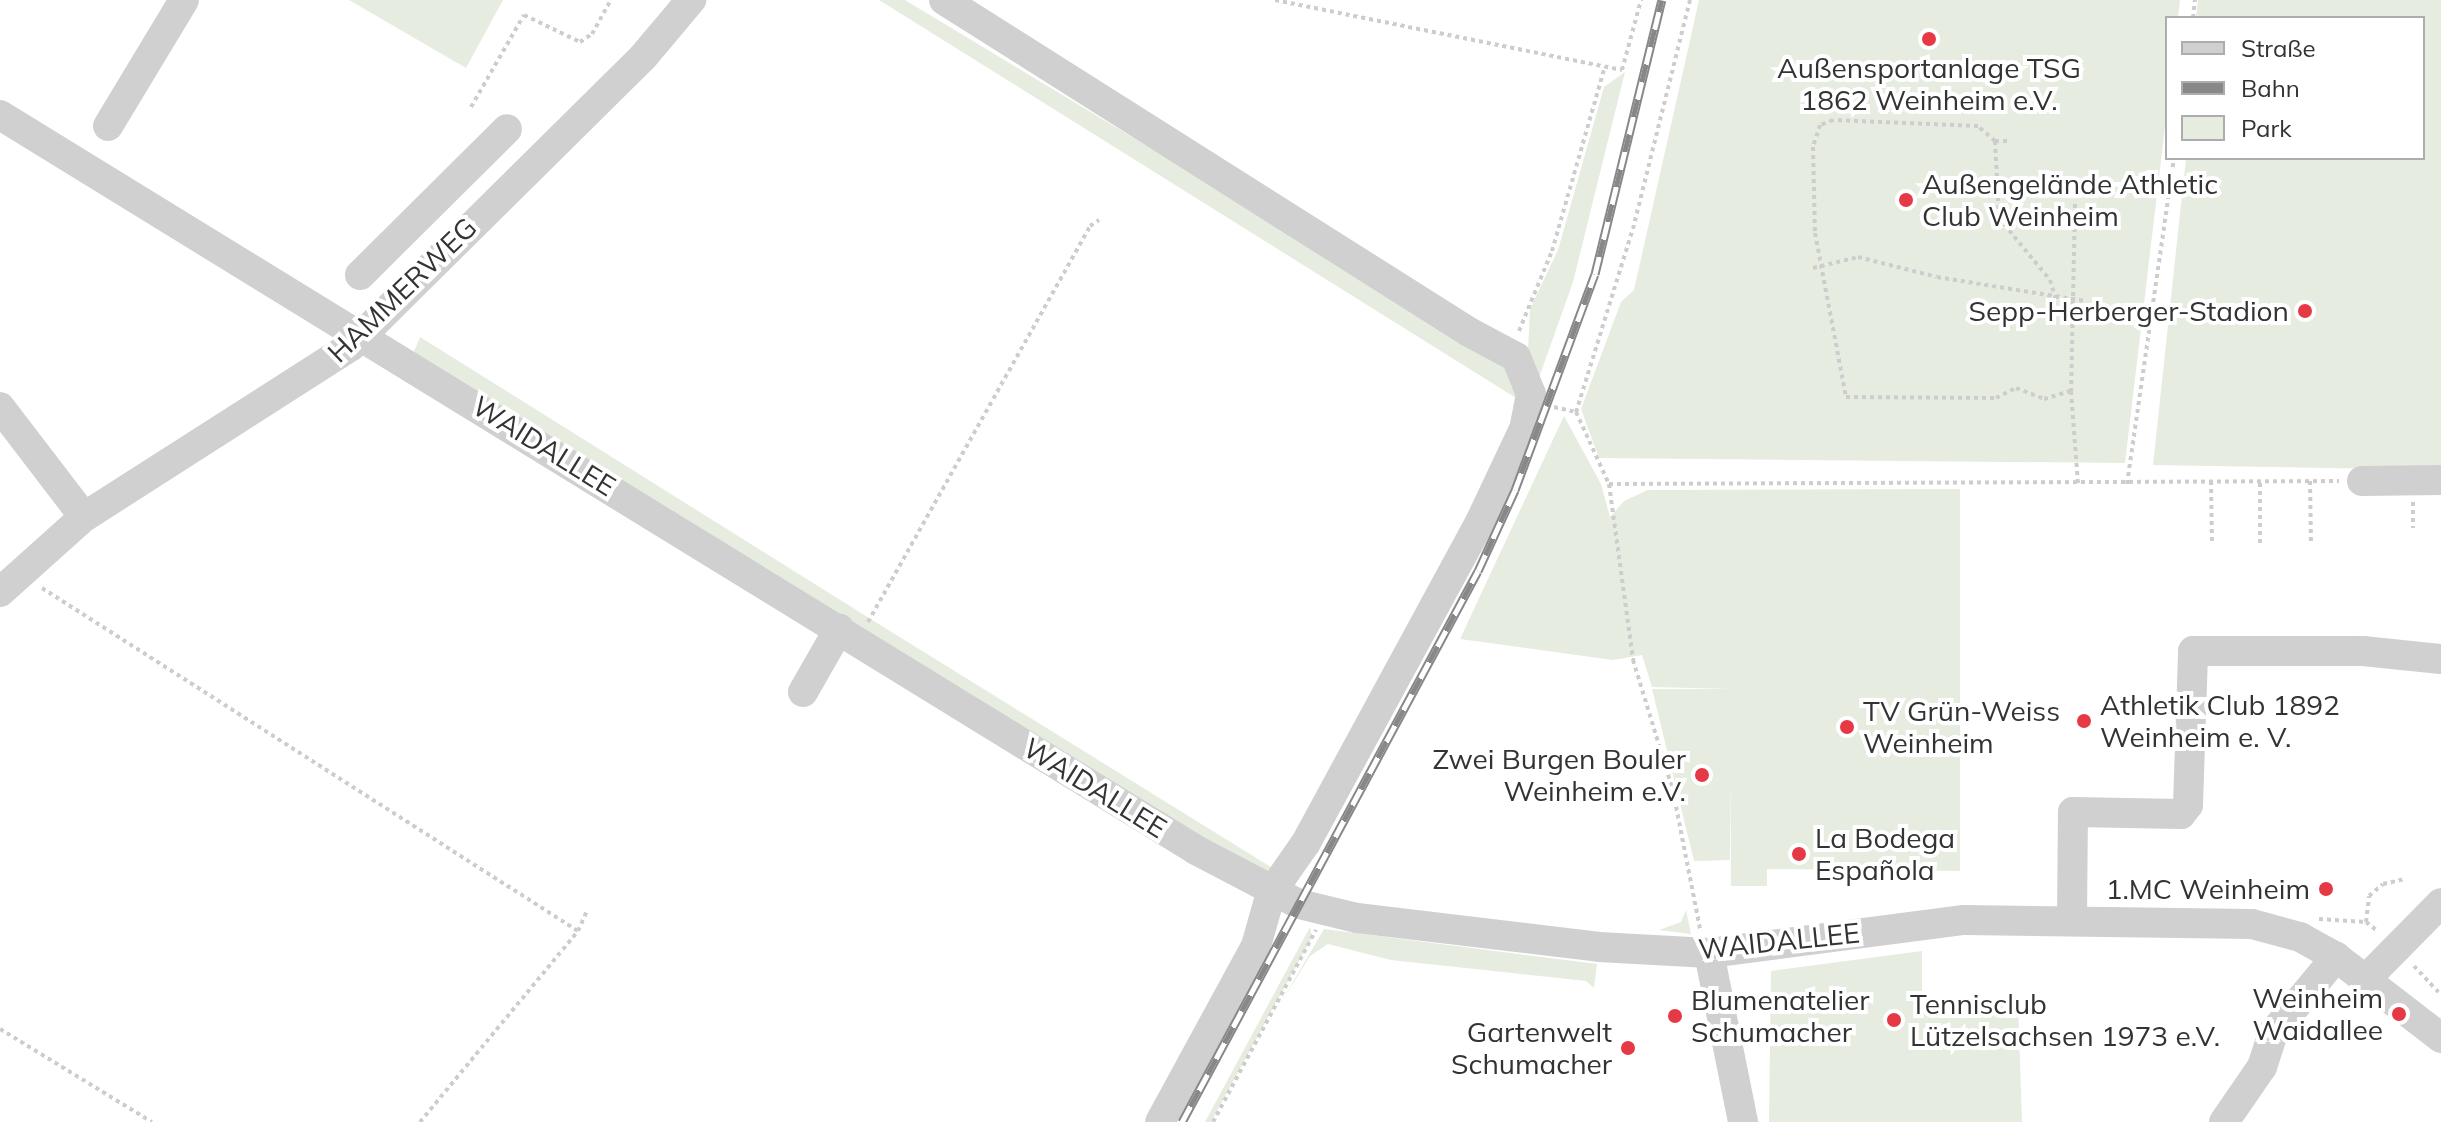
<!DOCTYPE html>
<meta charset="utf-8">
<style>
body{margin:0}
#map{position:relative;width:2441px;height:1122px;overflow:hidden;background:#fff;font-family:Mulish,sans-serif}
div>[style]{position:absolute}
.green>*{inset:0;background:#e6ecdf}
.path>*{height:4px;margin-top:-2px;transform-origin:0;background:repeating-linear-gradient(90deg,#cdcdcd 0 4px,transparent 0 8px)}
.minor>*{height:30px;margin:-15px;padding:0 15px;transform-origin:15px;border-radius:15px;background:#d0d0d0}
.rail>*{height:9px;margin-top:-4.5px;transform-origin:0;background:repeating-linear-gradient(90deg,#fff 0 18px,#888 0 36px);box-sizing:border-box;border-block:2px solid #888}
.dots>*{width:22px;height:22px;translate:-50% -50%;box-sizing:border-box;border:4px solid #fff;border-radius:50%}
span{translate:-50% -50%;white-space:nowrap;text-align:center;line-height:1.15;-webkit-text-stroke:8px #fff;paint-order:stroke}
.poi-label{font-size:28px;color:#333}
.left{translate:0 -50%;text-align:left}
.right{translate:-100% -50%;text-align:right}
.street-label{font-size:28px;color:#333}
.legend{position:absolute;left:2165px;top:16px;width:260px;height:144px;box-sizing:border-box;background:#fff;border:2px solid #adadad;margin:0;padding:10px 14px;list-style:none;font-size:24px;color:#333}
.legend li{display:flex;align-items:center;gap:16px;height:40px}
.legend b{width:40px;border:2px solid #adadad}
</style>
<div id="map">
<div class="green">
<div style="clip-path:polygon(349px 0,503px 0,466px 68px)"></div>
<div style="clip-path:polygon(879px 0,905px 0,1465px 338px,1516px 372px,1516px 398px)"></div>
<div style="clip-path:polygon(1699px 0,2180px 0,2178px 18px,2167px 18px,2167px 110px,2125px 463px,1599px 458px,1581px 409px,1621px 302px,1634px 290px)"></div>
<div style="clip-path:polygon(2198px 0,2441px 0,2441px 470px,2153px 465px,2186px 158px,2423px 158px,2423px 18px,2196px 18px)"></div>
<div style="clip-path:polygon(1625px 72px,1573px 282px,1536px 386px,1528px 350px,1530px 309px,1558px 250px,1604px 87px)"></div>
<div style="clip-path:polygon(420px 337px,877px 623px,1279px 872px,1261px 880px,413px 354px)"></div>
<div style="clip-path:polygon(1564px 416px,1601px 484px,1610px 517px,1624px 501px,1648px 490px,1960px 489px,1960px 871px,1767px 869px,1767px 886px,1731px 886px,1731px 777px,1730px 860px,1694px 861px,1652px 689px,1731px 689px,1652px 687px,1642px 655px,1613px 660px,1460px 639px)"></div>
<div style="clip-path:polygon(1686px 910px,1691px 934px,1659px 930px,1681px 922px)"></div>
<div style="clip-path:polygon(1310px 927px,1312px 937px,1211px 1122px,1205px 1122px)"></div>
<div style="clip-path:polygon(1324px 929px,1597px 964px,1594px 988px,1586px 981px,1391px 960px,1328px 944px,1310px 956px,1279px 1006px)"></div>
<div style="clip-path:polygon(1922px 951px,1922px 1000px,2018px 1002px,2022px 1122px,1769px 1122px,1771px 971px)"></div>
</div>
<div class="path">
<div style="left:1275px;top:0;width:354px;rotate:11.4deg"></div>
<div style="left:1622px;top:70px;width:73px;rotate:-74.8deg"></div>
<div style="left:1690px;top:0;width:232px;rotate:104deg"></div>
<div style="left:1634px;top:225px;width:196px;rotate:107.2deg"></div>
<div style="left:1576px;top:412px;width:79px;rotate:65.4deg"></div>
<div style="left:1609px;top:484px;width:178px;rotate:82.2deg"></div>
<div style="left:1633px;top:660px;width:137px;rotate:73deg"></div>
<div style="left:1673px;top:791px;width:141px;rotate:78.9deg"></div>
<div style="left:2193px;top:18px;width:18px;rotate:-84deg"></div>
<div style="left:471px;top:107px;width:106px;rotate:-60.1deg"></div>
<div style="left:524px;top:15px;width:62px;rotate:25.7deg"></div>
<div style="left:580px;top:42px;width:14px;rotate:-34deg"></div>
<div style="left:592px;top:34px;width:39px;rotate:-61deg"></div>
<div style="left:1995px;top:141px;width:23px;rotate:-139deg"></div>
<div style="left:1978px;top:126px;width:145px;rotate:-177.6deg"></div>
<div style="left:1833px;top:120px;width:14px;rotate:159deg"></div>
<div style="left:1820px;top:125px;width:23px;rotate:108deg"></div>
<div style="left:1813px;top:147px;width:86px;rotate:88.7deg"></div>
<div style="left:1815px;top:233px;width:167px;rotate:79.3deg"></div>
<div style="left:1846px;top:397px;width:150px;rotate:0.4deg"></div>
<div style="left:1996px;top:398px;width:22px;rotate:-27deg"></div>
<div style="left:2016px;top:388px;width:30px;rotate:21deg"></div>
<div style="left:2044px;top:399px;width:28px;rotate:-17deg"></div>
<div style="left:2007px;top:141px;width:12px;rotate:180deg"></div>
<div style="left:1995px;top:141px;width:77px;rotate:87deg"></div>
<div style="left:1999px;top:218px;width:80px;rotate:50.6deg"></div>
<div style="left:2050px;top:280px;width:21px;rotate:73deg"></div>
<div style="left:2075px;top:204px;width:187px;rotate:91.2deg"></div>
<div style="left:2071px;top:391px;width:94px;rotate:85.7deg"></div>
<div style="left:1813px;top:268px;width:46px;rotate:-13.7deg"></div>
<div style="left:1858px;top:257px;width:81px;rotate:14.2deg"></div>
<div style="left:1937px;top:277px;width:151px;rotate:9.2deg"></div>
<div style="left:1519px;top:331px;width:87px;rotate:-67.6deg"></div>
<div style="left:1552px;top:251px;width:188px;rotate:-74deg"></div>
<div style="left:1554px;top:407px;width:23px;rotate:13deg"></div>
<div style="left:2211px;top:481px;width:61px;rotate:89.1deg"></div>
<div style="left:2310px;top:481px;width:61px;rotate:89.1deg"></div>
<div style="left:1609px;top:484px;width:730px;rotate:-0.24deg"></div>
<div style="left:2127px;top:484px;width:329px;rotate:-81.8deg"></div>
<div style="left:2413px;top:502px;width:26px;rotate:90deg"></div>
<div style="left:2260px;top:543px;width:61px;rotate:-90deg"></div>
<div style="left:42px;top:588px;width:636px;rotate:32.62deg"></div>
<div style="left:868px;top:622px;width:454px;rotate:-60.7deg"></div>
<div style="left:1090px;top:226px;width:11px;rotate:-34deg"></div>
<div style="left:2319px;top:919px;width:47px;rotate:3.7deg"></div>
<div style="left:2366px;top:922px;width:16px;rotate:38deg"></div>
<div style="left:2366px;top:922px;width:26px;rotate:-83deg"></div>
<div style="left:2369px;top:896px;width:18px;rotate:-41deg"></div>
<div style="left:2383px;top:884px;width:23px;rotate:-13deg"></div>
<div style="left:2414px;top:966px;width:40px;rotate:47deg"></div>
<div style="left:0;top:1029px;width:178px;rotate:31.5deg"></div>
<div style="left:420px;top:1122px;width:248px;rotate:-50.4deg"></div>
<div style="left:578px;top:931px;width:22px;rotate:-66deg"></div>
<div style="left:1213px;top:1122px;width:218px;rotate:-61.8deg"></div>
</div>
<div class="minor">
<div style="left:944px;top:0;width:621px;rotate:32.31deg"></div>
<div style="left:1469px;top:332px;width:53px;rotate:28deg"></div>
<div style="left:1516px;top:357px;width:40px;rotate:68deg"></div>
<div style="left:1531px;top:394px;width:36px;rotate:101deg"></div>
<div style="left:1524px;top:429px;width:105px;rotate:115.3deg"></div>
<div style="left:1479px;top:524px;width:364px;rotate:118.5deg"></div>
<div style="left:1305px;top:844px;width:60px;rotate:124.8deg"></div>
<div style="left:1271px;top:893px;width:55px;rotate:105.8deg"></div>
<div style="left:1256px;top:946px;width:200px;rotate:118.6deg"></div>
<div style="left:0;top:115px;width:1404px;rotate:31.57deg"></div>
<div style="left:1196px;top:850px;width:116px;rotate:27.7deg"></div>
<div style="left:1299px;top:904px;width:60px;rotate:13.6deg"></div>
<div style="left:1357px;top:918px;width:244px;rotate:6.8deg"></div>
<div style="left:1599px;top:947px;width:110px;rotate:3.1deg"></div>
<div style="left:1709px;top:953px;width:257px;rotate:-7.4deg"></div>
<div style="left:1964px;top:920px;width:288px;rotate:0.8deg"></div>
<div style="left:2252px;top:924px;width:50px;rotate:15.2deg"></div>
<div style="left:2300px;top:937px;width:41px;rotate:29.1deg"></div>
<div style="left:2336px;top:957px;width:133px;rotate:37.6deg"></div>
<div style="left:108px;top:126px;width:147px;rotate:-58.9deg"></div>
<div style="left:360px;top:275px;width:207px;rotate:-44.8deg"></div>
<div style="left:0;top:407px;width:138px;rotate:52.6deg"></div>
<div style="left:2362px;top:481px;width:79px;rotate:-0.7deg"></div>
<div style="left:0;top:592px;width:113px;rotate:-41.8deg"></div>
<div style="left:84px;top:517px;width:317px;rotate:-32.6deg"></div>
<div style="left:351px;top:346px;width:411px;rotate:-44.7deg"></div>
<div style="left:643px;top:57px;width:75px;rotate:-49.9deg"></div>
<div style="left:803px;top:692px;width:73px;rotate:-60.3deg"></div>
<div style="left:2072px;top:920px;width:108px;rotate:-89.5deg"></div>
<div style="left:2073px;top:812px;width:108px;rotate:1.1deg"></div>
<div style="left:2181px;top:814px;width:11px;rotate:-52deg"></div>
<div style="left:2188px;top:805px;width:154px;rotate:-88.1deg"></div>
<div style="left:2193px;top:651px;width:170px"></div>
<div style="left:2363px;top:651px;width:78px;rotate:5.9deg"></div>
<div style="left:1709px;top:953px;width:172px;rotate:78.6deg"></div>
<div style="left:2367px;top:978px;width:105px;rotate:-45.4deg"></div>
<div style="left:2224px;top:1122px;width:67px;rotate:-55.4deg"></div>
<div style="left:2262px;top:1067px;width:36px;rotate:-72deg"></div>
<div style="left:2273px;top:1033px;width:99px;rotate:-50.3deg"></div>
</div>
<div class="rail">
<div style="left:1182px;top:1122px;width:625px;rotate:-61.76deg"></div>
<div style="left:1478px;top:571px;width:89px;rotate:-65.4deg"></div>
<div style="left:1515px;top:490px;width:230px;rotate:-69.7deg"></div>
<div style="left:1595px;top:274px;width:282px;rotate:-76.3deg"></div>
</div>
<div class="dots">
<div style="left:1929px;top:39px;background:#e63946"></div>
<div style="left:1906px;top:200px;background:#e63946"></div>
<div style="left:2305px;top:311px;background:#e63946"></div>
<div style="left:2084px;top:721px;background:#e63946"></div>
<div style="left:1847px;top:727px;background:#e63946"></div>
<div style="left:1702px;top:775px;background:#e63946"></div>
<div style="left:1799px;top:854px;background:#e63946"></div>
<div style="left:2326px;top:889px;background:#e63946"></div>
<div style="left:2399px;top:1014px;background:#e63946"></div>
<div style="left:1675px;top:1016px;background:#e63946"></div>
<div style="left:1894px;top:1020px;background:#e63946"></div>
<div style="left:1628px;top:1048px;background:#e63946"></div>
</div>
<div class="poi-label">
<span style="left:1929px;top:84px">Außensportanlage TSG<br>1862 Weinheim e.V.</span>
<span class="left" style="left:1922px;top:200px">Außengelände Athletic<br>Club Weinheim</span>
<span class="right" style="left:2289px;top:311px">Sepp-Herberger-Stadion</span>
<span class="left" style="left:2100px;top:721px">Athletik Club 1892<br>Weinheim e. V.</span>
<span class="left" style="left:1863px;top:727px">TV Grün-Weiss<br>Weinheim</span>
<span class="right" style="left:1686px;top:775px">Zwei Burgen Bouler<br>Weinheim e.V.</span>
<span class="left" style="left:1815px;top:854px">La Bodega<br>Española</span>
<span class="right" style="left:2310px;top:889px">1.MC Weinheim</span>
<span class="right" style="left:2383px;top:1014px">Weinheim<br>Waidallee</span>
<span class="left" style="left:1691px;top:1016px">Blumenatelier<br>Schumacher</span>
<span class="left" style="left:1910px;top:1020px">Tennisclub<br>Lützelsachsen 1973 e.V.</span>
<span class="right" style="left:1612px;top:1048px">Gartenwelt<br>Schumacher</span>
</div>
<div class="street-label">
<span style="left:402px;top:290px;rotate:-44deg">HAMMERWEG</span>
<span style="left:544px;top:446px;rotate:32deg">WAIDALLEE</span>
<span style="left:1095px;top:788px;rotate:32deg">WAIDALLEE</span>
<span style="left:1779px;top:941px;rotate:-6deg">WAIDALLEE</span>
</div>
<ul class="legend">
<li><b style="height:10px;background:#d0d0d0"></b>Straße</li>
<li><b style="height:10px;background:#888"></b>Bahn</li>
<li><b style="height:22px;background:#e6ecdf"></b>Park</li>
</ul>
</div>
